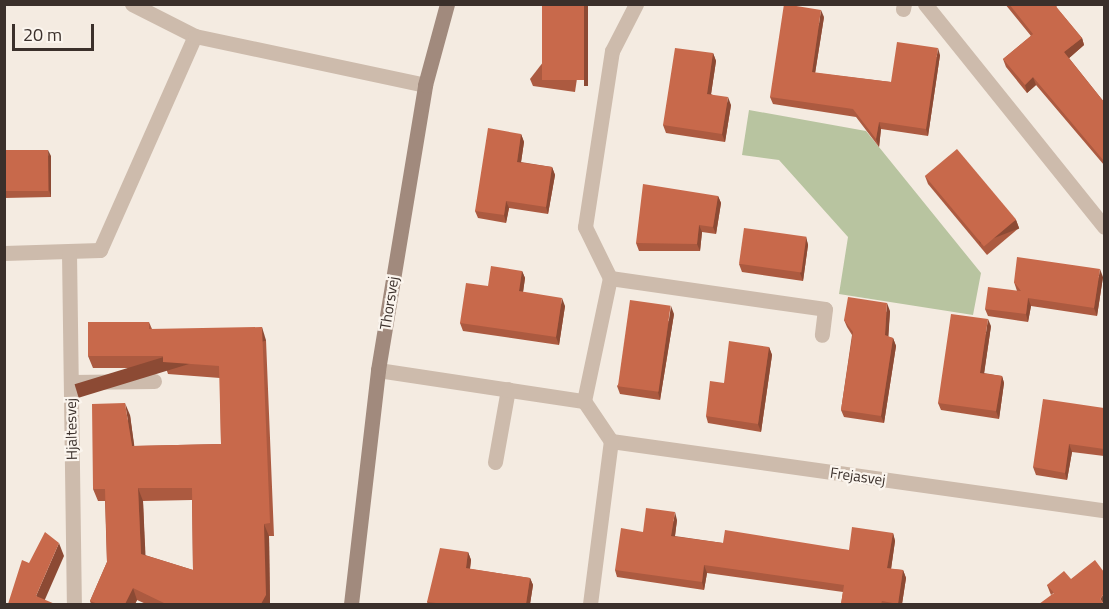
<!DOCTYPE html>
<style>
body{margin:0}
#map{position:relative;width:1109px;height:609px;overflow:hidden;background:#f4ebe1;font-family:"Titillium Web",sans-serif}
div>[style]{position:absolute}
.green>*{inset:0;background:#b8c4a0}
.lane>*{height:15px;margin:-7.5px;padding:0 7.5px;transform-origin:7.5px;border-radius:7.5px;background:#cdbbac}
.street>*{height:15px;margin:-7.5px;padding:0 7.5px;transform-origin:7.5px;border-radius:7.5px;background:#cdbbac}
.secondary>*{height:15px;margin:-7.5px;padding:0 7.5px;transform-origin:7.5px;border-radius:7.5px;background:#a18a7d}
.wall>*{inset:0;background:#ac5a40}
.shaded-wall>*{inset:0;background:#8c4a34;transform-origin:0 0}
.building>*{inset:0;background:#c8694b;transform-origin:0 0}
span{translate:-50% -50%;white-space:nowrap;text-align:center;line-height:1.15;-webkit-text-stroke:4.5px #fbf5ee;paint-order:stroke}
.street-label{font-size:15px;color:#3b302b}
.frame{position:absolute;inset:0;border:6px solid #3b302b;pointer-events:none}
.scale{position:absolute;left:12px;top:24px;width:82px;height:27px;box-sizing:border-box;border:3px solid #3b302b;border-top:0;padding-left:8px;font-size:18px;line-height:21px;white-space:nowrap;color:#3b302b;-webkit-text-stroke:4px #fbf5ee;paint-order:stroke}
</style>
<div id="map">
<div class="green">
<div style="clip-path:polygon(749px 110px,866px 131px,981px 273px,973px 315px,839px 294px,848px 237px,779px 160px,742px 155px)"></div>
</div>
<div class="lane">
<div style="left:71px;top:382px;width:83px;rotate:-0.7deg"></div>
<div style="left:495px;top:462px;width:74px;rotate:-79.9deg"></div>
</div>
<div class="street">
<div style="left:132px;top:4px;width:71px;rotate:26.9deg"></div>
<div style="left:925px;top:4px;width:286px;rotate:51.2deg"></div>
<div style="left:903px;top:9px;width:5px;rotate:-79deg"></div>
<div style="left:4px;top:253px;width:96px;rotate:-1.8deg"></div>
<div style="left:100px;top:250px;width:234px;rotate:-66.1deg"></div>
<div style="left:195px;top:36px;width:235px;rotate:12deg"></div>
<div style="left:69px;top:253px;width:351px;rotate:89.2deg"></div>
<div style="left:610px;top:278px;width:57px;rotate:-116.1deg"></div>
<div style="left:585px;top:227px;width:178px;rotate:-81.3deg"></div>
<div style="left:612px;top:51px;width:53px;rotate:-62.9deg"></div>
<div style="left:378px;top:370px;width:208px;rotate:8.6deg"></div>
<div style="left:584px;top:401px;width:48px;rotate:56deg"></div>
<div style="left:611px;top:441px;width:498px;rotate:8deg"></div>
<div style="left:584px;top:401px;width:126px;rotate:-78.1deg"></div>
<div style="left:610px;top:278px;width:217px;rotate:8.2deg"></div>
<div style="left:825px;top:309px;width:26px;rotate:97deg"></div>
<div style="left:590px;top:604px;width:164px;rotate:-82.7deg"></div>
</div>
<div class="secondary">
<div style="left:351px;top:604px;width:236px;rotate:-83.4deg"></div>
<div style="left:378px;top:370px;width:289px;rotate:-80.6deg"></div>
<div style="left:425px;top:85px;width:84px;rotate:-74.8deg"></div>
</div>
<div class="wall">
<div style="clip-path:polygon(588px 4px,575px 92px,533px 86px,530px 79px)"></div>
<div style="clip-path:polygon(1005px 4px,1059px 4px,1056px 7px,1082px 38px,1084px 45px,1069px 58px,1104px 102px,1104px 165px,1036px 85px,1027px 93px,1006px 67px,1003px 59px,1031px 36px)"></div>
<div style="clip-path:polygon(824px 17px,815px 73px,891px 82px,940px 55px,928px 136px,881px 129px,879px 147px,856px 117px,773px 104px,770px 97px)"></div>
<div style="clip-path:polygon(713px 53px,716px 61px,711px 94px,731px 105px,725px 142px,666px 133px,663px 125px)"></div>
<div style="clip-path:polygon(521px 134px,524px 142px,521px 162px,552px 167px,555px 175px,548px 214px,509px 208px,506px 223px,478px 218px,475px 211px)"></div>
<div style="clip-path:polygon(4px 150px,51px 156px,51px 197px,4px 198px)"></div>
<div style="clip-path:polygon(925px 176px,1016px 220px,1019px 228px,987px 255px,928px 184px)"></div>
<div style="clip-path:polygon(718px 196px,721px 203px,716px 234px,702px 232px,700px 251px,639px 251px,636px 243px)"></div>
<div style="clip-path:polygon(806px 237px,808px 245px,803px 281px,742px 272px,739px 264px)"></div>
<div style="clip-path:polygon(522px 271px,525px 278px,523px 292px,565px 306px,559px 345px,463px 331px,460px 323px,488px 286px)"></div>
<div style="clip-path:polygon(1103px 277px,1097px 316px,1031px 306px,1028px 322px,988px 316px,985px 309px,1017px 291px,1014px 282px)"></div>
<div style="clip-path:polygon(890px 311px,888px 337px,893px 338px,896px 346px,884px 423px,844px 417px,841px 410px,852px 335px,847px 327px,844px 320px)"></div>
<div style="clip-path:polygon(674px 314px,660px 400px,620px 394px,617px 386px)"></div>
<div style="clip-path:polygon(evenodd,149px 322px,152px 329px,266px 340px,274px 536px,269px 536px,270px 604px,146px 604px,137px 600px,135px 604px,91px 604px,90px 601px,107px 562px,105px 501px,98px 501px,93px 489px,130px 415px,134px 446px,221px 444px,220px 378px,168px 374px,166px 368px,93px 368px,88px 356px,149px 322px,192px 500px,193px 570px,145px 555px,143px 501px,192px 500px)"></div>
<div style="clip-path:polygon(991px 326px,984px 373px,1002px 376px,1004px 383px,999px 419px,941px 410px,938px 403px)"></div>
<div style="clip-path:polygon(769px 347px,772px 355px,761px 432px,708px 423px,706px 416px,724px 383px)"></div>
<div style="clip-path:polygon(1104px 408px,1104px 456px,1072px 452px,1067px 480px,1036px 475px,1033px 467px)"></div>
<div style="clip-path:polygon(677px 520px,675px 536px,723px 543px,849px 550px,893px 533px,895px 541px,891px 569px,903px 570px,906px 578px,902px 604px,841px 604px,843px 592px,707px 573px,704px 590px,617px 577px,615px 570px,643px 532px)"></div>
<div style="clip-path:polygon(468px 552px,471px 560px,470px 569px,530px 578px,533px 585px,530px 604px,428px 604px,427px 602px)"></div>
<div style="clip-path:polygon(1071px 579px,1051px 595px,1047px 585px)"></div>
</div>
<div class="shaded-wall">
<div style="left:584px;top:4px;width:4px;height:82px"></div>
<div style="clip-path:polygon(821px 10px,824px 17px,814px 80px,812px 72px)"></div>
<div style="clip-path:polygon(1082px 38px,1084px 45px,1067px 60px,1064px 52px)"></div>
<div style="clip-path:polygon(938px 48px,940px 55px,928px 136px,926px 129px)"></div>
<div style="clip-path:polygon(713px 53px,716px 61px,710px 101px,707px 94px)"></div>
<div style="clip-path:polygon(1033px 77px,1036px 85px,1027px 93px,1025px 85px)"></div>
<div style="clip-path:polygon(728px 97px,731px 105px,725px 142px,722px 134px)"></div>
<div style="clip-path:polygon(879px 122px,881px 129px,879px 147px,876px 139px)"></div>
<div style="clip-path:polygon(521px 134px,524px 142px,520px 169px,517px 162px)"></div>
<div style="clip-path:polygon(48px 150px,51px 156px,51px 197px,49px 190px)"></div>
<div style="clip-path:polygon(552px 167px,555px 175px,548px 214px,546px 207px)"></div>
<div style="clip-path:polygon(718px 196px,721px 203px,716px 234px,713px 227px)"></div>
<div style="clip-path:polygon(506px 201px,509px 208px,506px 223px,504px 215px)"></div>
<div style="left:1016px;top:220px;width:9px;height:42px;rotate:69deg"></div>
<div style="clip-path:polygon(699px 225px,702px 232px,700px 251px,697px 244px)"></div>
<div style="clip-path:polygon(806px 237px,808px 245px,803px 281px,800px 273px)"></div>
<div style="clip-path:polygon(1100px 269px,1103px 277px,1097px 316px,1094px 308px)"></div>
<div style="clip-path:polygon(522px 271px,525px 278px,522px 299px,519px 291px)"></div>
<div style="clip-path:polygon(562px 298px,565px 306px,559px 345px,556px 337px)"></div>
<div style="clip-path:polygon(1028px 298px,1031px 306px,1028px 322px,1026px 314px)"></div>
<div style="clip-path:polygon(887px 303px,890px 311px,888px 343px,885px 335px)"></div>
<div style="clip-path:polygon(671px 306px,674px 314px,660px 400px,658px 392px)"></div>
<div style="clip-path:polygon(988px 319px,991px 326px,983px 381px,980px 373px)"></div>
<div style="left:262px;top:327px;width:14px;height:196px;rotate:73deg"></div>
<div style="clip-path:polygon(893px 338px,896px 346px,884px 423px,881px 416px)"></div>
<div style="clip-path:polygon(769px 347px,772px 355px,761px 432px,758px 424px)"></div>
<div style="clip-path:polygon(1002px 376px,1004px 383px,999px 419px,996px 411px)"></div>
<div style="clip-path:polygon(125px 403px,130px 415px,136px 458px,132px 446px)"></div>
<div style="clip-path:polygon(1069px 444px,1072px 452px,1067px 480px,1065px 473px)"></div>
<div style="clip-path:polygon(138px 488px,143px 501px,146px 566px,141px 554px)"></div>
<div style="clip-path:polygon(675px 512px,677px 520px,674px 543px,671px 536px)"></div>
<div style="clip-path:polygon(264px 524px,269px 536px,270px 604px,261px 604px)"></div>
<div style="clip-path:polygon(893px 533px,895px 541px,890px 576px,887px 568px)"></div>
<div style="clip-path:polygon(59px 543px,64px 556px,43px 604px,36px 596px)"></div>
<div style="clip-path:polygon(468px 552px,471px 560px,469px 576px,466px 568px)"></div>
<div style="clip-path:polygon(704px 565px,707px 573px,704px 590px,702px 582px)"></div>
<div style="clip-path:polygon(903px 570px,906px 578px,902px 604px,898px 604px)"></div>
<div style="clip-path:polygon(530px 578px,533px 585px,530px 604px,526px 604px)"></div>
<div style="clip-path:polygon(133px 588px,137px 600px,135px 604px,125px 604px)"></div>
<div style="clip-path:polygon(1104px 594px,1104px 604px,1100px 599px)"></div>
</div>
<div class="building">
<div style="left:542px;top:4px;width:42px;height:76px"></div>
<div style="clip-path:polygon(784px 4px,821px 10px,812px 72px,891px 82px,897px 42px,938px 48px,926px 129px,879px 122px,876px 139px,853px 109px,770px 97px)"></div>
<div style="clip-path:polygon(1009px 4px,1054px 4px,1082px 38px,1064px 52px,1104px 102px,1104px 161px,1033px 77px,1025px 85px,1003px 59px,1033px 34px)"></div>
<div style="clip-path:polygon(675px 48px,713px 53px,707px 94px,728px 97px,722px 134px,663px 125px)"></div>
<div style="clip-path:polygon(488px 128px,521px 134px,517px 162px,552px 167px,546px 207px,506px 201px,504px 215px,475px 211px)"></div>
<div style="left:957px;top:149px;width:92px;height:42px;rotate:50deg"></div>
<div style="left:4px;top:150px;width:44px;height:41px"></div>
<div style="clip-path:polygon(643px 184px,718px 196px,713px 227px,699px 225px,697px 244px,636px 243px)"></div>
<div style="left:744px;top:228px;width:63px;height:36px;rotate:8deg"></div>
<div style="clip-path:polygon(1017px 257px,1100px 269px,1094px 308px,1028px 298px,1026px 314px,985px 309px,988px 287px,1021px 291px,1014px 282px)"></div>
<div style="clip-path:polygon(491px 266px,522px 271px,519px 291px,562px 298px,556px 337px,460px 323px,466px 283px,488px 286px)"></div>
<div style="clip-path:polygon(848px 297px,887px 303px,885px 335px,893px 338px,881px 416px,841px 410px,853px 332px,844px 320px)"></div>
<div style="left:630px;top:300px;width:41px;height:87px;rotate:8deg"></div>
<div style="clip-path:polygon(951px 314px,988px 319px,980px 373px,1002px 376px,996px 411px,938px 403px)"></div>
<div style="clip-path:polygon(evenodd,88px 322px,149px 322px,149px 329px,262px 327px,270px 523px,264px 524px,266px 595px,261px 604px,166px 604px,133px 588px,125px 604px,98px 604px,90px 601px,107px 562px,105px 489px,93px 489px,92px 404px,125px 403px,132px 446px,221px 444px,219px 366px,163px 362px,163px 356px,88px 356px,88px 322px,138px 488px,192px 488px,193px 570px,141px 554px,138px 488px)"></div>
<div style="clip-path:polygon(729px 341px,769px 347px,758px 424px,706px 416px,710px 381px,724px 383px)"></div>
<div style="clip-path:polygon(1043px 399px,1104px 408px,1104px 449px,1069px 444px,1065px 473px,1033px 467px)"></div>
<div style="clip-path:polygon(646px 508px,675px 512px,671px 536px,723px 543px,725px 530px,849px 550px,852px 527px,893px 533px,887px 568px,903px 570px,898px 604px,882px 601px,881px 604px,841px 604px,844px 585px,704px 565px,702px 582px,615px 570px,621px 528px,643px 532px)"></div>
<div style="clip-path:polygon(45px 532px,59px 543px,36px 596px,55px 604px,8px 604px,22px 560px,29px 563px)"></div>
<div style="clip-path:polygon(440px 548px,468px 552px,466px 568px,530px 578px,526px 604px,445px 604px,427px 602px)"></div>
<div style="clip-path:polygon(1095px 560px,1104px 572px,1104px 594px,1100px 599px,1104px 604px,1039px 604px,1054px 593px,1047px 585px,1064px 571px,1071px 579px)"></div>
</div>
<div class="street-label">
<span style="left:389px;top:303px;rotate:-81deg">Thorsvej</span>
<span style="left:71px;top:429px;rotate:-91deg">Hjaltesvej</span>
<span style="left:858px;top:476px;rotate:8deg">Frejasvej</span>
</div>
<div class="frame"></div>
<div class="scale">20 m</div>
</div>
